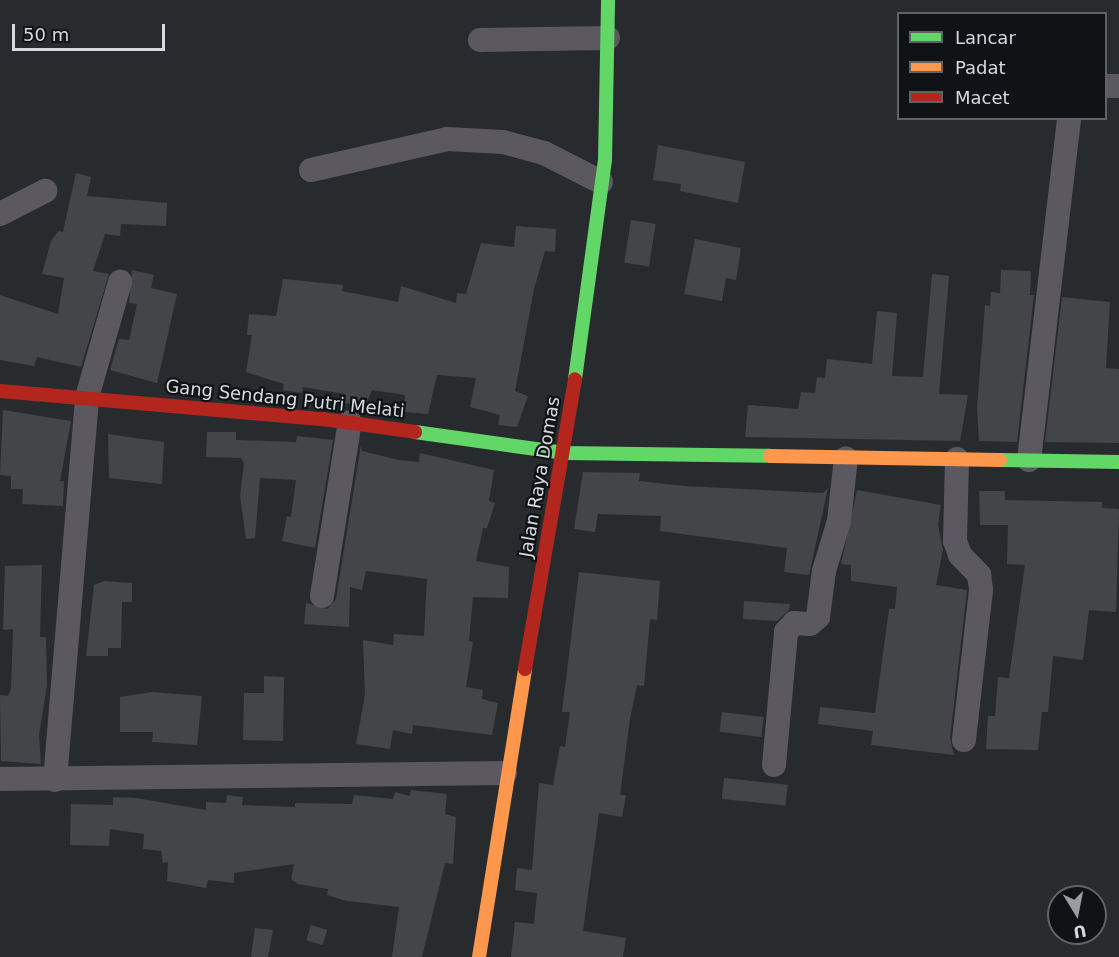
<!DOCTYPE html>
<style>
body{margin:0}
#map{position:relative;width:1119px;height:957px;overflow:hidden;background:#282b2e;font-family:"DejaVu Sans",sans-serif}
div>[style]{position:absolute}
.building>*{inset:0;background:#444548;transform-origin:0 0}
.street>*{height:24px;margin:-12px;padding:0 12px;transform-origin:12px;border-radius:12px;background:#5b5860}
.fast>*{height:14px;margin:-7px;padding:0 7px;transform-origin:7px;border-radius:7px;background:#63d668}
.slow>*{height:14px;margin:-7px;padding:0 7px;transform-origin:7px;border-radius:7px;background:#ff974d}
.jam>*{height:14px;margin:-7px;padding:0 7px;transform-origin:7px;border-radius:7px;background:#b3261e}
span{translate:-50% -50%;white-space:nowrap;text-align:center;line-height:1.15;-webkit-text-stroke:4.5px #101316;paint-order:stroke}
.street-label{font-size:18px;color:#d6dadf}
.legend{position:absolute;left:897px;top:12px;width:210px;height:108px;box-sizing:border-box;background:#101316;border:2px solid #5f6366;margin:0;padding:8px 10px;list-style:none;font-size:18px;color:#d6dadf}
.legend li{display:flex;align-items:center;gap:12px;height:30px}
.legend b{width:30px;border:2px solid #5f6366}
.north{position:absolute;left:1047px;top:885px;width:60px;height:60px;box-sizing:border-box;background:#101316;border:2px solid #5f6366;border-radius:50%;rotate:170deg;font-size:16px;font-weight:700;line-height:24px;text-align:center;color:#d6dadf}
.north::after{content:'';display:block;margin:auto;width:21px;height:27px;background:#999da1;clip-path:polygon(50% 0,100% 100%,50% 72%,0 100%)}
.scale{position:absolute;left:12px;top:24px;width:153px;height:27px;box-sizing:border-box;border:3px solid #d6dadf;border-top:0;padding-left:8px;font-size:18px;line-height:21px;white-space:nowrap;color:#d6dadf;-webkit-text-stroke:4px #101316;paint-order:stroke}
</style>
<div id="map">
<div class="building">
<div style="clip-path:polygon(658px 145px,745px 162px,738px 203px,680px 191px,681px 184px,653px 180px)"></div>
<div style="clip-path:polygon(76px 173px,91px 177px,87px 196px,167px 203px,166px 226px,121px 224px,120px 236px,105px 234px,93px 271px,109px 274px,81px 367px,37px 357px,34px 366px,0 360px,0 295px,58px 314px,64px 278px,42px 274px,51px 241px,58px 231px,63px 232px)"></div>
<div style="left:631px;top:220px;width:25px;height:43px;rotate:9deg"></div>
<div style="clip-path:polygon(516px 226px,556px 229px,555px 252px,545px 251px,534px 289px,515px 391px,528px 396px,517px 427px,498px 425px,500px 415px,470px 407px,476px 378px,437px 375px,428px 414px,404px 412px,405px 395px,372px 390px,365px 406px,343px 403px,345px 394px,303px 387px,302px 393px,283px 390px,284px 384px,246px 372px,252px 335px,247px 335px,249px 314px,276px 316px,283px 279px,343px 285px,342px 291px,398px 302px,401px 286px,456px 303px,457px 293px,466px 294px,481px 243px,514px 247px)"></div>
<div style="clip-path:polygon(695px 239px,741px 248px,736px 280px,726px 278px,722px 301px,684px 294px)"></div>
<div style="clip-path:polygon(132px 270px,154px 275px,151px 288px,177px 294px,157px 383px,110px 370px,119px 339px,129px 340px,137px 304px,129px 303px)"></div>
<div style="clip-path:polygon(1001px 270px,1031px 271px,1030px 295px,1034px 295px,1017px 442px,979px 441px,977px 408px,985px 305px,990px 306px,991px 292px,1000px 293px)"></div>
<div style="clip-path:polygon(932px 274px,949px 276px,939px 394px,968px 395px,960px 441px,745px 437px,748px 405px,798px 409px,801px 392px,815px 393px,817px 377px,825px 378px,827px 359px,872px 364px,877px 311px,897px 313px,892px 376px,923px 377px)"></div>
<div style="clip-path:polygon(1062px 297px,1110px 302px,1106px 368px,1119px 369px,1119px 443px,1045px 442px)"></div>
<div style="clip-path:polygon(3px 410px,71px 421px,60px 481px,64px 481px,63px 506px,22px 504px,23px 489px,11px 489px,11px 476px,0 475px)"></div>
<div style="clip-path:polygon(207px 432px,236px 432px,236px 440px,296px 442px,297px 436px,333px 440px,315px 548px,282px 541px,287px 516px,291px 517px,296px 480px,260px 478px,255px 538px,246px 539px,240px 496px,244px 463px,241px 458px,206px 457px)"></div>
<div style="clip-path:polygon(108px 434px,164px 442px,162px 484px,109px 478px)"></div>
<div style="clip-path:polygon(361px 445px,362px 451px,399px 460px,419px 462px,420px 453px,494px 470px,489px 501px,495px 503px,487px 528px,483px 528px,476px 561px,509px 567px,508px 598px,473px 597px,469px 641px,473px 642px,466px 687px,483px 690px,482px 699px,498px 703px,492px 735px,413px 725px,412px 734px,393px 730px,390px 749px,356px 744px,365px 695px,363px 640px,393px 645px,394px 634px,424px 636px,427px 579px,366px 571px,362px 590px,350px 587px,349px 627px,304px 624px,306px 603px,327px 609px,336px 599px)"></div>
<div style="clip-path:polygon(583px 472px,640px 473px,639px 481px,685px 486px,823px 493px,828px 488px,809px 575px,784px 572px,787px 548px,660px 531px,661px 516px,598px 514px,595px 532px,574px 529px)"></div>
<div style="clip-path:polygon(857px 490px,941px 505px,938px 525px,943px 550px,936px 585px,967px 590px,950px 738px,954px 755px,871px 745px,873px 731px,818px 724px,820px 707px,875px 713px,889px 609px,895px 609px,897px 587px,851px 581px,851px 565px,841px 564px)"></div>
<div style="clip-path:polygon(979px 491px,1005px 491px,1005px 500px,1102px 502px,1102px 508px,1119px 509px,1116px 612px,1089px 610px,1083px 660px,1053px 656px,1048px 712px,1042px 712px,1038px 750px,986px 749px,988px 716px,995px 716px,998px 677px,1009px 678px,1025px 565px,1007px 564px,1008px 525px,980px 525px)"></div>
<div style="clip-path:polygon(42px 565px,40px 637px,46px 637px,47px 685px,39px 735px,41px 764px,1px 761px,0 695px,8px 696px,11px 689px,13px 629px,3px 630px,5px 566px)"></div>
<div style="clip-path:polygon(579px 572px,660px 581px,657px 620px,650px 619px,644px 686px,637px 685px,630px 719px,620px 795px,626px 795px,622px 817px,599px 813px,583px 931px,626px 938px,623px 957px,511px 957px,515px 922px,534px 924px,537px 893px,515px 890px,517px 868px,532px 870px,539px 783px,553px 785px,560px 746px,565px 747px,570px 712px,562px 712px)"></div>
<div style="clip-path:polygon(104px 581px,132px 583px,132px 602px,122px 602px,121px 648px,108px 648px,108px 656px,86px 656px,94px 585px)"></div>
<div style="clip-path:polygon(744px 601px,790px 604px,789px 610px,777px 621px,743px 619px)"></div>
<div style="clip-path:polygon(264px 676px,284px 677px,283px 741px,243px 740px,244px 693px,264px 693px)"></div>
<div style="clip-path:polygon(152px 692px,202px 696px,197px 745px,152px 742px,153px 732px,120px 732px,120px 697px)"></div>
<div style="left:722px;top:712px;width:42px;height:20px;rotate:7deg"></div>
<div style="left:724px;top:778px;width:64px;height:21px;rotate:6deg"></div>
<div style="clip-path:polygon(411px 790px,447px 794px,445px 814px,456px 817px,453px 864px,445px 863px,422px 957px,392px 957px,399px 907px,347px 901px,327px 895px,328px 889px,298px 884px,291px 879px,294px 864px,234px 873px,234px 883px,208px 880px,206px 888px,167px 881px,168px 862px,163px 863px,161px 851px,143px 849px,144px 834px,110px 829px,109px 846px,70px 845px,71px 804px,113px 805px,113px 797px,136px 798px,206px 810px,206px 802px,226px 803px,227px 795px,243px 797px,242px 805px,295px 807px,295px 803px,352px 804px,354px 795px,393px 799px,395px 792px,409px 796px)"></div>
<div style="left:311px;top:925px;width:17px;height:16px;rotate:17deg"></div>
<div style="clip-path:polygon(255px 928px,273px 930px,268px 957px,251px 957px)"></div>
</div>
<div class="street">
<div style="left:480px;top:40px;width:128px;rotate:-0.9deg"></div>
<div style="left:1106px;top:86px;width:13px"></div>
<div style="left:311px;top:170px;width:139px;rotate:-12.8deg"></div>
<div style="left:447px;top:139px;width:56px;rotate:3.1deg"></div>
<div style="left:503px;top:142px;width:42px;rotate:15deg"></div>
<div style="left:544px;top:153px;width:64px;rotate:27deg"></div>
<div style="left:0;top:214px;width:51px;rotate:-27.1deg"></div>
<div style="left:957px;top:459px;width:82px;rotate:91.4deg"></div>
<div style="left:955px;top:541px;width:15px;rotate:70deg"></div>
<div style="left:960px;top:555px;width:28px;rotate:46deg"></div>
<div style="left:979px;top:575px;width:15px;rotate:82deg"></div>
<div style="left:981px;top:590px;width:151px;rotate:96.5deg"></div>
<div style="left:1029px;top:460px;width:344px;rotate:-83.3deg"></div>
<div style="left:322px;top:596px;width:176px;rotate:-80.9deg"></div>
<div style="left:774px;top:765px;width:134px;rotate:-84.8deg"></div>
<div style="left:786px;top:632px;width:12px;rotate:-48deg"></div>
<div style="left:794px;top:623px;width:16px;rotate:4deg"></div>
<div style="left:810px;top:624px;width:11px;rotate:-41deg"></div>
<div style="left:818px;top:617px;width:46px;rotate:-82.6deg"></div>
<div style="left:824px;top:571px;width:52px;rotate:-73.3deg"></div>
<div style="left:839px;top:521px;width:63px;rotate:-83.7deg"></div>
<div style="left:0;top:779px;width:505px;rotate:-0.68deg"></div>
<div style="left:55px;top:780px;width:384px;rotate:-85.2deg"></div>
<div style="left:87px;top:397px;width:120px;rotate:-74deg"></div>
</div>
<div class="fast">
<div style="left:575px;top:379px;width:221px;rotate:-82.2deg"></div>
<div style="left:605px;top:160px;width:160px;rotate:-88.9deg"></div>
<div style="left:415px;top:432px;width:151px;rotate:8deg"></div>
<div style="left:565px;top:453px;width:205px;rotate:0.8deg"></div>
<div style="left:1000px;top:460px;width:119px;rotate:1deg"></div>
</div>
<div class="slow">
<div style="left:770px;top:456px;width:230px;rotate:1deg"></div>
<div style="left:479px;top:957px;width:292px;rotate:-80.9deg"></div>
</div>
<div class="jam">
<div style="left:0;top:391px;width:324px;rotate:5deg"></div>
<div style="left:323px;top:419px;width:93px;rotate:8deg"></div>
<div style="left:525px;top:669px;width:294px;rotate:-80.2deg"></div>
</div>
<div class="street-label">
<span style="left:285px;top:399px;rotate:6deg">Gang Sendang Putri Melati</span>
<span style="left:540px;top:477px;rotate:-80deg">Jalan Raya Domas</span>
</div>
<ul class="legend">
<li><b style="height:8px;background:#63d668"></b>Lancar</li>
<li><b style="height:8px;background:#ff974d"></b>Padat</li>
<li><b style="height:8px;background:#b3261e"></b>Macet</li>
</ul>
<div class="north">U</div>
<div class="scale">50 m</div>
</div>
